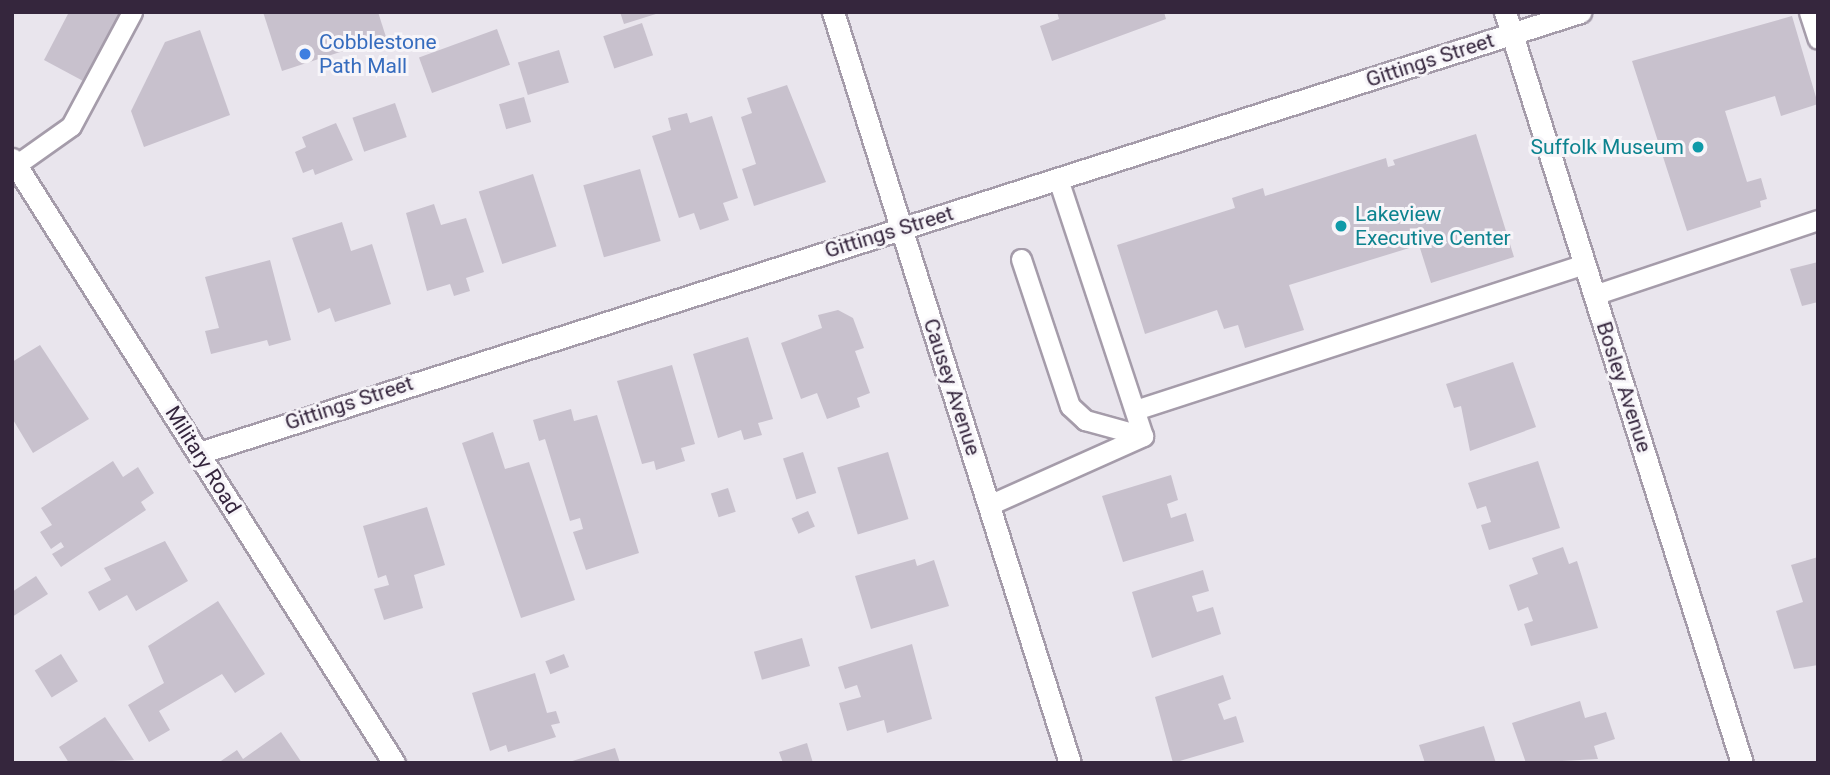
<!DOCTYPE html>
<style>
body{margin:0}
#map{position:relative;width:1830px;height:775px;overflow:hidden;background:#e9e5ed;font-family:Roboto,sans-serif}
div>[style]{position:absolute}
.building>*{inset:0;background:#c8c1cd;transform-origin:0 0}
.roads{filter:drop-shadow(2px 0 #a59caa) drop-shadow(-2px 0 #a59caa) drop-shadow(0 2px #a59caa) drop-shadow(0 -2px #a59caa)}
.lane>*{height:19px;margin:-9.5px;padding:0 9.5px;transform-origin:9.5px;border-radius:9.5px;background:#fff}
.street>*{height:21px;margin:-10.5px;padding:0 10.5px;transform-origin:10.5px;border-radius:10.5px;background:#fff}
.dots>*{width:19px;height:19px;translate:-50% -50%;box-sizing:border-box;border:4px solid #f7f5f9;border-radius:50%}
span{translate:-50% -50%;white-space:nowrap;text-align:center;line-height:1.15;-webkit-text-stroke:6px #f7f5f9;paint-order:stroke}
.shop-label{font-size:21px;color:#366cbe}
.left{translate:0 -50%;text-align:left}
.street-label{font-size:21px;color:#35263d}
.culture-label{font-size:21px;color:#0d838f}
.right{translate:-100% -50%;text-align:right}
.frame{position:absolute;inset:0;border:14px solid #35263d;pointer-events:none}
</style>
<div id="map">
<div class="building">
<div style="clip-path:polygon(69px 12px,122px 12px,85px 82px,44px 60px)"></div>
<div style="clip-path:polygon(263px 12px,378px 12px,386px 37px,282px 71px)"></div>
<div style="clip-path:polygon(620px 12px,659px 12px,659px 13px,624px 24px)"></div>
<div style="clip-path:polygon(1057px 12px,1164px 12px,1166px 19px,1052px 61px,1040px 26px,1059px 19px)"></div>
<div style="clip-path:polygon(1792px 16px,1818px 104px,1781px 116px,1775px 96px,1725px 111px,1747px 182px,1761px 178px,1767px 199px,1760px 201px,1761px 207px,1687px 231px,1632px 61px)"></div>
<div style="left:642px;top:23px;width:34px;height:41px;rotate:71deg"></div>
<div style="left:497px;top:29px;width:38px;height:83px;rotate:70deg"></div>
<div style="clip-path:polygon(200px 30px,230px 115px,144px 147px,131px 111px,165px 42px)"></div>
<div style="left:559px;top:50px;width:34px;height:43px;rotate:73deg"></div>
<div style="clip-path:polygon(787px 85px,826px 182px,754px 206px,742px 169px,756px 164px,741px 117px,752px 113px,747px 98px)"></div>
<div style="left:524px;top:97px;width:26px;height:26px;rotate:74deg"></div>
<div style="left:395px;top:103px;width:36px;height:45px;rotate:71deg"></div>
<div style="clip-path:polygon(687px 113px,690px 123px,712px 116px,738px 198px,723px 203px,729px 220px,700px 230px,694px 213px,679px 218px,652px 136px,671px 130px,668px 118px)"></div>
<div style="clip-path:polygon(336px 123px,353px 160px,315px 175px,313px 169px,303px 173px,295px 152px,306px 147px,302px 137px)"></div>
<div style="clip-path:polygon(1476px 134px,1514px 257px,1431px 283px,1419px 245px,1289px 285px,1304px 330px,1245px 348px,1238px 325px,1224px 329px,1217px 310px,1145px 334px,1117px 245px,1235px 208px,1232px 198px,1263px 188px,1265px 196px,1386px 158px,1388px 167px,1395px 165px,1393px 160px)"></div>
<div style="left:640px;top:169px;width:75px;height:59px;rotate:74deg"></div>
<div style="left:533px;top:174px;width:76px;height:57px;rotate:72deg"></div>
<div style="clip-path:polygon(434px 204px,441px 225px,466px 218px,484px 272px,466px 278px,470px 291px,454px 296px,450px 284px,427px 291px,406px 213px)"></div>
<div style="clip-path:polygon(342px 222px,351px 251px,372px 244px,391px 304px,335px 322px,330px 308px,318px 313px,292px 238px)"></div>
<div style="clip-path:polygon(270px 260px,291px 340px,269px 346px,267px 340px,211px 354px,205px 331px,219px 328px,205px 277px)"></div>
<div style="clip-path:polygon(1818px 262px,1818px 302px,1802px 306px,1790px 269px)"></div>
<div style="clip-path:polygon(838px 310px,853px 318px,864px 348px,855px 351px,870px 393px,857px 398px,860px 407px,827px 419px,817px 393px,801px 399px,781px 343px,822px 328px,818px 315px)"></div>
<div style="clip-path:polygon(748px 337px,773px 419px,758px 423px,762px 435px,744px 440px,741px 430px,718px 438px,693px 354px)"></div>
<div style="clip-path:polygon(40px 345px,89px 419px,33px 453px,12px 418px,12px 362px)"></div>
<div style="clip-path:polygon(1513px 362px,1536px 427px,1470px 451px,1461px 406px,1454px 408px,1446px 384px)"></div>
<div style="clip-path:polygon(672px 365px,695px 444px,681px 448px,685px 461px,656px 470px,654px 461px,642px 464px,617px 381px)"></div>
<div style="clip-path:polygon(571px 409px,574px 421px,597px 415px,639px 553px,586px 570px,573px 532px,583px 529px,580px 518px,570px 521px,545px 439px,539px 441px,533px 420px)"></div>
<div style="clip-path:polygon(493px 432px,505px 469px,529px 462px,575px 600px,521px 618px,462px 443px)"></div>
<div style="left:803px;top:452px;width:43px;height:21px;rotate:72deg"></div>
<div style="left:888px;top:452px;width:70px;height:53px;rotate:73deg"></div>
<div style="clip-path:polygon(113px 461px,123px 477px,138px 467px,154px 493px,141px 502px,146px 510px,61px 567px,52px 554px,64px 547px,61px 542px,51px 549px,40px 532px,52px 525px,41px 508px)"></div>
<div style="clip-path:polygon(1538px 461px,1560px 528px,1489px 550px,1481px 525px,1491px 522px,1486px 506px,1477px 509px,1468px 483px)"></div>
<div style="clip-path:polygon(1171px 475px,1178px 500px,1167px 504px,1171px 518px,1186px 513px,1194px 541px,1123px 562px,1102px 496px)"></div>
<div style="left:728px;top:488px;width:25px;height:18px;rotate:72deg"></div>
<div style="clip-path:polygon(427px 507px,445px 565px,414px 575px,423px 608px,384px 620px,374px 589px,389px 585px,386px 575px,378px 578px,363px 526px)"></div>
<div style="left:808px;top:511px;width:17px;height:18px;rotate:66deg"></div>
<div style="clip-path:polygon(165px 541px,188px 581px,136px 611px,127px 595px,99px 611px,88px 592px,111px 580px,104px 568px)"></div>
<div style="clip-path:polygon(1563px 547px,1569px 564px,1577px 561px,1598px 628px,1531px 646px,1524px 624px,1533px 621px,1528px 607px,1518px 611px,1509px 585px,1538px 574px,1532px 558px)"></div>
<div style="clip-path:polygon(1818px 557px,1818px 665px,1794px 669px,1776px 611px,1803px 602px,1791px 565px)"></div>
<div style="clip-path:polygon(915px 559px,917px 566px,934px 560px,949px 606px,871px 629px,855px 576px)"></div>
<div style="clip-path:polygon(1203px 570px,1209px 591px,1192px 596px,1197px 612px,1213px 607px,1221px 634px,1152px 658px,1132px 592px)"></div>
<div style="clip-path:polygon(36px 576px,48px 594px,12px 617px,12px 592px)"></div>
<div style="clip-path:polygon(218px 601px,265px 674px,235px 693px,222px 674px,159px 711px,170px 730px,149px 742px,128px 705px,164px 683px,148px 646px)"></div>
<div style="left:802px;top:638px;width:29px;height:50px;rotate:74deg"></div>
<div style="clip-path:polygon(912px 644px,932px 719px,887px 733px,884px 720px,847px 731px,839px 703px,861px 697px,857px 685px,845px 689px,838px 667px)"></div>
<div style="left:61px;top:654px;width:32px;height:31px;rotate:58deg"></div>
<div style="left:564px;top:654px;width:14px;height:20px;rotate:69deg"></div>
<div style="clip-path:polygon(535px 673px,547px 713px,556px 711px,560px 723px,551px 725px,556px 737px,508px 752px,506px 745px,490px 751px,472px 693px)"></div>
<div style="clip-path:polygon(1223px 675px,1231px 699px,1218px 704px,1224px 720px,1236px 716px,1244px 742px,1173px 763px,1155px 697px)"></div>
<div style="clip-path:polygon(1580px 701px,1585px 718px,1606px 712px,1615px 739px,1594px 746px,1598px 759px,1526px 763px,1512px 723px)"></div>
<div style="clip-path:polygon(105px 717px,134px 760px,69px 763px,59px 747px)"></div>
<div style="clip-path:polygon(1484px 726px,1496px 763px,1425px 763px,1419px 745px)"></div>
<div style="clip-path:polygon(281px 732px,302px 763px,218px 763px,237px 750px,243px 759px)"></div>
<div style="clip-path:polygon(807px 743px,813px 763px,783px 763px,779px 752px)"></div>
<div style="clip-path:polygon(615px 748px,620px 763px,569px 763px,569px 762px)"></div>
</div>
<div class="roads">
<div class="lane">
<div style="left:1809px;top:12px;width:28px;rotate:72deg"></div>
<div style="left:16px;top:165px;width:67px;rotate:-35.3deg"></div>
<div style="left:71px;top:126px;width:129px;rotate:-61.8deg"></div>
<div style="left:1021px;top:259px;width:155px;rotate:71.6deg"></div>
<div style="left:1070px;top:406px;width:21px;rotate:43deg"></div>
<div style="left:1085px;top:420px;width:60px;rotate:15.4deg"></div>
<div style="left:1594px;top:295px;width:236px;rotate:-18.5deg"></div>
<div style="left:1135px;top:410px;width:472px;rotate:-18deg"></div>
<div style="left:989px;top:505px;width:169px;rotate:-24.1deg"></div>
<div style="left:1143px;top:436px;width:271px;rotate:-108.3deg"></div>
</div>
<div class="street">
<div style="left:833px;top:12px;width:788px;rotate:72.49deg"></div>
<div style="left:1505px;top:12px;width:788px;rotate:72.49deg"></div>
<div style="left:12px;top:159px;width:715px;rotate:57.69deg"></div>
<div style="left:199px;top:453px;width:1450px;rotate:-17.71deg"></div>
</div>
</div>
<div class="dots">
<div style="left:305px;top:54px;background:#3f7fe0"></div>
<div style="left:1698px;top:147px;background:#0f9aa8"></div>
<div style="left:1341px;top:226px;background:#0f9aa8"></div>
</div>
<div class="shop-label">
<span class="left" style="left:319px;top:54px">Cobblestone<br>Path Mall</span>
</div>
<div class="street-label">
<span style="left:1430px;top:60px;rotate:-18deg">Gittings Street</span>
<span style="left:889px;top:232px;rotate:-17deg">Gittings Street</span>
<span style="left:952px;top:387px;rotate:72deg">Causey Avenue</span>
<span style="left:1624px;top:387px;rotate:72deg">Bosley Avenue</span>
<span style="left:349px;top:403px;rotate:-18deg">Gittings Street</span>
<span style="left:203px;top:460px;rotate:58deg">Military Road</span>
</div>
<div class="culture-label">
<span class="right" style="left:1684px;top:147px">Suffolk Museum</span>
<span class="left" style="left:1355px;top:226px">Lakeview<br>Executive Center</span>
</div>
<div class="frame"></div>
</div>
